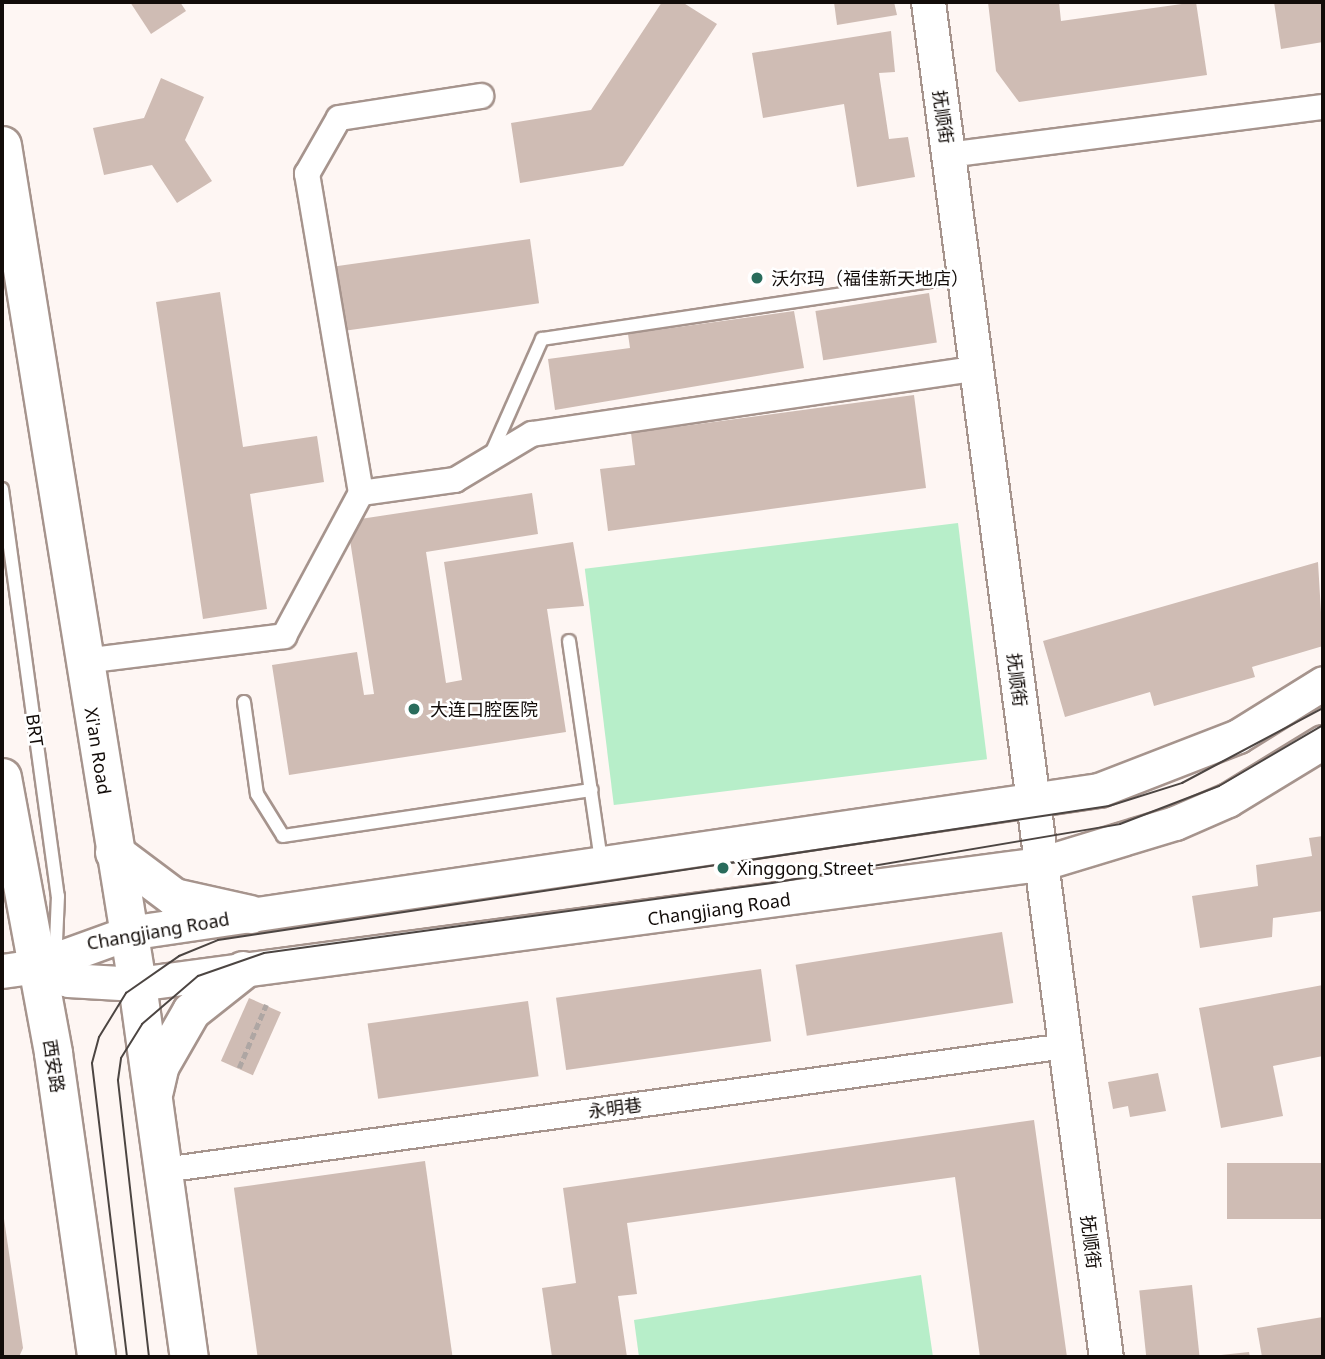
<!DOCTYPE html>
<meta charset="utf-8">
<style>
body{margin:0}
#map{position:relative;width:1325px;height:1359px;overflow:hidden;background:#fef6f3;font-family:"Noto Sans","Noto Sans SC",sans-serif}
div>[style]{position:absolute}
.green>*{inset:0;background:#b7eec9;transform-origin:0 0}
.building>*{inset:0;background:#cfbcb4;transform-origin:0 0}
.path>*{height:4.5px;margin-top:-2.25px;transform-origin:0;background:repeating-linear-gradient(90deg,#aea6a3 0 7px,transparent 0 10.5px)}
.roads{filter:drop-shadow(2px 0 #a6948d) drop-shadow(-2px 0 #a6948d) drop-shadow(0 2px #a6948d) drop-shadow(0 -2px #a6948d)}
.lane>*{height:12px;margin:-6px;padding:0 6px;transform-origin:6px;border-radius:6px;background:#fff}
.street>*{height:24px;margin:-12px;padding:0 12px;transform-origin:12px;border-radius:12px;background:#fff}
.secondary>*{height:33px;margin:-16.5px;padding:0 16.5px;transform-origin:16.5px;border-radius:16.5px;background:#fff}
.primary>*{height:37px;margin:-18.5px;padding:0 18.5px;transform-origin:18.5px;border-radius:18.5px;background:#fff}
.tram>*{height:2px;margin:-1px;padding:0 1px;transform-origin:1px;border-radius:1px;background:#4c4542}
.dots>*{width:19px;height:19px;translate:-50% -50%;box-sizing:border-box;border:4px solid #fff;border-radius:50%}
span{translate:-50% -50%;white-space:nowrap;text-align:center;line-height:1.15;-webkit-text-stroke:5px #fff;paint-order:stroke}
.street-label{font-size:18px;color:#120c09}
.poi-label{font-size:18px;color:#120c09}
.left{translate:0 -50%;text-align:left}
.frame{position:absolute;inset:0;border:4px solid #120c09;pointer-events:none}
</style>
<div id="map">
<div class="green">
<div style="left:958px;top:523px;width:238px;height:376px;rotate:83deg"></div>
<div style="clip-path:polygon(921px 1275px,933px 1357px,639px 1357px,634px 1320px)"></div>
</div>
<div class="building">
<div style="clip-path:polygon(130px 2px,180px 2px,186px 11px,151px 34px)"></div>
<div style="clip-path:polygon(662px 2px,682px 2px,717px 24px,623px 166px,520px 183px,511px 123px,591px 110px)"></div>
<div style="clip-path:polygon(834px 2px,894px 2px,897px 15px,837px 25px)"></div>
<div style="clip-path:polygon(988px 2px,1059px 2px,1061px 21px,1196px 2px,1207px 75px,1019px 102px,996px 71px)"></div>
<div style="clip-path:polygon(1274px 2px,1323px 2px,1323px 42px,1281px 49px)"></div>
<div style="clip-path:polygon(891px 31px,895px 72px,879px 73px,889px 139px,908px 137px,915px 177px,857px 187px,844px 104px,763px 118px,752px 53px)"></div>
<div style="clip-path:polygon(161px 78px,204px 97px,185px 140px,212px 181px,177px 203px,152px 165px,104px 175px,93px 128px,144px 118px)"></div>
<div style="left:530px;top:239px;width:65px;height:196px;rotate:82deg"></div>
<div style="clip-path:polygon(220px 292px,243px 447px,317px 436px,324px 482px,250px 494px,267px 609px,203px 619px,156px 302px)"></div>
<div style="left:929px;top:293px;width:50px;height:115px;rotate:81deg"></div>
<div style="clip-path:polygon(794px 311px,804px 368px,555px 410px,548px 359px,630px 348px,628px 334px)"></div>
<div style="clip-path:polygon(914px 395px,926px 488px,608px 531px,600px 469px,635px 465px,631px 433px)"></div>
<div style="clip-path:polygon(532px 493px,538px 534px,426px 552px,446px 683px,462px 680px,444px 562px,573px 542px,584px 606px,547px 609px,566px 732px,289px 775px,272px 665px,357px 652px,364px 695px,374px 694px,347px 521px)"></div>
<div style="clip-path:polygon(1318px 562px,1323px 646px,1252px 667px,1255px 677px,1154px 706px,1150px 692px,1065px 717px,1043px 641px)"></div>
<div style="clip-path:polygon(1323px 836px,1323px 911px,1273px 918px,1272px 937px,1200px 948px,1192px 896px,1258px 886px,1256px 865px,1312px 856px,1309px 838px)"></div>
<div style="left:1002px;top:932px;width:72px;height:209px;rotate:81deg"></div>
<div style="left:761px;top:969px;width:73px;height:207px;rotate:82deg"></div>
<div style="clip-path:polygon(1323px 985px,1323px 1056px,1273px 1066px,1283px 1116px,1221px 1128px,1199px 1008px)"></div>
<div style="left:249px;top:998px;width:35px;height:69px;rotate:24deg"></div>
<div style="left:528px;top:1001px;width:76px;height:162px;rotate:82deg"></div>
<div style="clip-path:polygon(1158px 1073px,1166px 1111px,1130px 1117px,1128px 1106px,1113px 1109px,1108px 1082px)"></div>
<div style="clip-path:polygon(1034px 1120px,1067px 1357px,980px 1357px,955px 1177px,627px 1223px,637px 1294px,618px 1296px,627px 1357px,552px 1357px,542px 1288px,576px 1283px,563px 1188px)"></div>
<div style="left:425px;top:1161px;width:198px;height:193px;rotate:82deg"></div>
<div style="left:1323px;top:1163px;width:56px;height:96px;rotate:90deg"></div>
<div style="clip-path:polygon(3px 1212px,23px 1348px,19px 1357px,2px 1357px)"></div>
<div style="left:1192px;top:1285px;width:72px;height:53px;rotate:84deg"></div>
<div style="clip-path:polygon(1323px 1317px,1323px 1357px,1262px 1357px,1257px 1328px)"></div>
<div style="clip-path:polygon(1249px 1352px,1250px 1357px,1221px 1357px,1221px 1355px)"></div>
</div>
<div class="path">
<div style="left:239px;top:1068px;width:69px;rotate:-66.8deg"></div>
</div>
<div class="roads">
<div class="lane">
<div style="left:491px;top:454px;width:126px;rotate:-66.1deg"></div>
<div style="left:542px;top:339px;width:427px;rotate:-8.5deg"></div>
<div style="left:2px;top:489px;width:411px;rotate:82.2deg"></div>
<div style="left:58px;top:896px;width:45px;rotate:92.5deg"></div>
<div style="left:56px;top:941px;width:17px;rotate:123deg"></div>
<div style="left:569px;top:641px;width:222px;rotate:81.7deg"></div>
<div style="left:244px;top:702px;width:93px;rotate:82deg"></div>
<div style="left:257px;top:794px;width:49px;rotate:58.2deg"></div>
<div style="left:283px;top:836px;width:312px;rotate:-8.5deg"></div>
</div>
<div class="street">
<div style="left:948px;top:155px;width:378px;rotate:-7.3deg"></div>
<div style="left:361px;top:493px;width:324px;rotate:-99.6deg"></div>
<div style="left:307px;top:174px;width:64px;rotate:-60.3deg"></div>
<div style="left:339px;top:118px;width:144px;rotate:-8.8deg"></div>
<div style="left:84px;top:661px;width:202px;rotate:-7.1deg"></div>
<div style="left:284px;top:636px;width:162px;rotate:-61.7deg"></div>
<div style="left:361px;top:493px;width:95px;rotate:-7.9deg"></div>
<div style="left:455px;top:480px;width:90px;rotate:-30.9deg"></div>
<div style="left:532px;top:434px;width:450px;rotate:-8.4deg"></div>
<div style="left:164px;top:1170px;width:910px;rotate:-7.83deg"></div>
</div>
<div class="secondary">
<div style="left:928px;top:2px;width:1367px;rotate:82.52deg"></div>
<div style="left:37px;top:966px;width:34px;rotate:24deg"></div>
<div style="left:68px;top:980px;width:69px;rotate:3.3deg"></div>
<div style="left:137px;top:984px;width:911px;rotate:-7.57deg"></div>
<div style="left:1040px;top:864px;width:141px;rotate:-16.9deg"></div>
<div style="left:1175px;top:823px;width:58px;rotate:-23.5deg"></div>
<div style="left:1228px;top:800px;width:111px;rotate:-31.4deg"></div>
<div style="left:2px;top:971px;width:35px;rotate:-8deg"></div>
<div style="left:37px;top:966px;width:97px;rotate:-19.9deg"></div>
<div style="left:128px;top:933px;width:981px;rotate:-8.38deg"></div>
<div style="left:1099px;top:790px;width:149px;rotate:-21.2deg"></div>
<div style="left:1238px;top:736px;width:100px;rotate:-31.9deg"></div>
</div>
<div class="primary">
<div style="left:2px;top:145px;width:850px;rotate:80.86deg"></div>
<div style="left:137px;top:984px;width:377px;rotate:82.1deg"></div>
<div style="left:2px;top:777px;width:281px;rotate:79.5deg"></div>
<div style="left:53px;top:1053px;width:307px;rotate:81.9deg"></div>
<div style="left:114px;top:852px;width:75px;rotate:36.9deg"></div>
<div style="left:174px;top:897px;width:78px;rotate:12.6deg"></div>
<div style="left:154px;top:1090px;width:26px;rotate:-77deg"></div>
<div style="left:160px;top:1065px;width:62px;rotate:-60.1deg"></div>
<div style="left:191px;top:1011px;width:66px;rotate:-38.3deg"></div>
</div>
</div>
<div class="tram">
<div style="left:127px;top:1357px;width:296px;rotate:-96.8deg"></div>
<div style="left:92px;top:1063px;width:27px;rotate:-75deg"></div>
<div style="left:99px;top:1037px;width:52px;rotate:-58.5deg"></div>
<div style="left:126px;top:993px;width:65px;rotate:-34.9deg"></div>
<div style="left:179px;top:956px;width:42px;rotate:-22.3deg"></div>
<div style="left:218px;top:940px;width:901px;rotate:-8.55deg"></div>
<div style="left:1109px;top:806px;width:77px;rotate:-17.5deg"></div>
<div style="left:1182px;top:783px;width:160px;rotate:-28deg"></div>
<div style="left:149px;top:1357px;width:279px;rotate:-96.4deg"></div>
<div style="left:118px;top:1080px;width:22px;rotate:-82deg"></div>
<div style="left:121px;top:1058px;width:40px;rotate:-58deg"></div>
<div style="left:142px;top:1024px;width:74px;rotate:-40.6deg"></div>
<div style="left:198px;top:976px;width:70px;rotate:-19.2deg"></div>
<div style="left:264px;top:953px;width:513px;rotate:-7.85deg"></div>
<div style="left:772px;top:883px;width:353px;rotate:-9.6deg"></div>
<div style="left:1120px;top:824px;width:106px;rotate:-21deg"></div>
<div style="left:1219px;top:786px;width:121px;rotate:-30.4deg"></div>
</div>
<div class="dots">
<div style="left:757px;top:278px;background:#296c5c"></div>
<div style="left:414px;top:709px;background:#296c5c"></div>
<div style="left:723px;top:868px;background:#296c5c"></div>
</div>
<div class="street-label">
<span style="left:943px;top:117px;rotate:82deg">抚顺街</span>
<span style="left:1017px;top:680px;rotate:83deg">抚顺街</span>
<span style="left:35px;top:730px;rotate:82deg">BRT</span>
<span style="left:98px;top:751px;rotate:81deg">Xi'an Road</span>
<span style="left:719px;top:909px;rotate:-8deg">Changjiang Road</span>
<span style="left:158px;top:931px;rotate:-10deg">Changjiang Road</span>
<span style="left:54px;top:1066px;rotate:81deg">西安路</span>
<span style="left:615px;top:1108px;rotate:-8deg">永明巷</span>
<span style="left:1091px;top:1242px;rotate:83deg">抚顺街</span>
</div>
<div class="poi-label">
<span class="left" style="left:771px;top:278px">沃尔玛（福佳新天地店）</span>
<span class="left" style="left:430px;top:709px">大连口腔医院</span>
<span class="left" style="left:737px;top:868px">Xinggong Street</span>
</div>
<div class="frame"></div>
</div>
